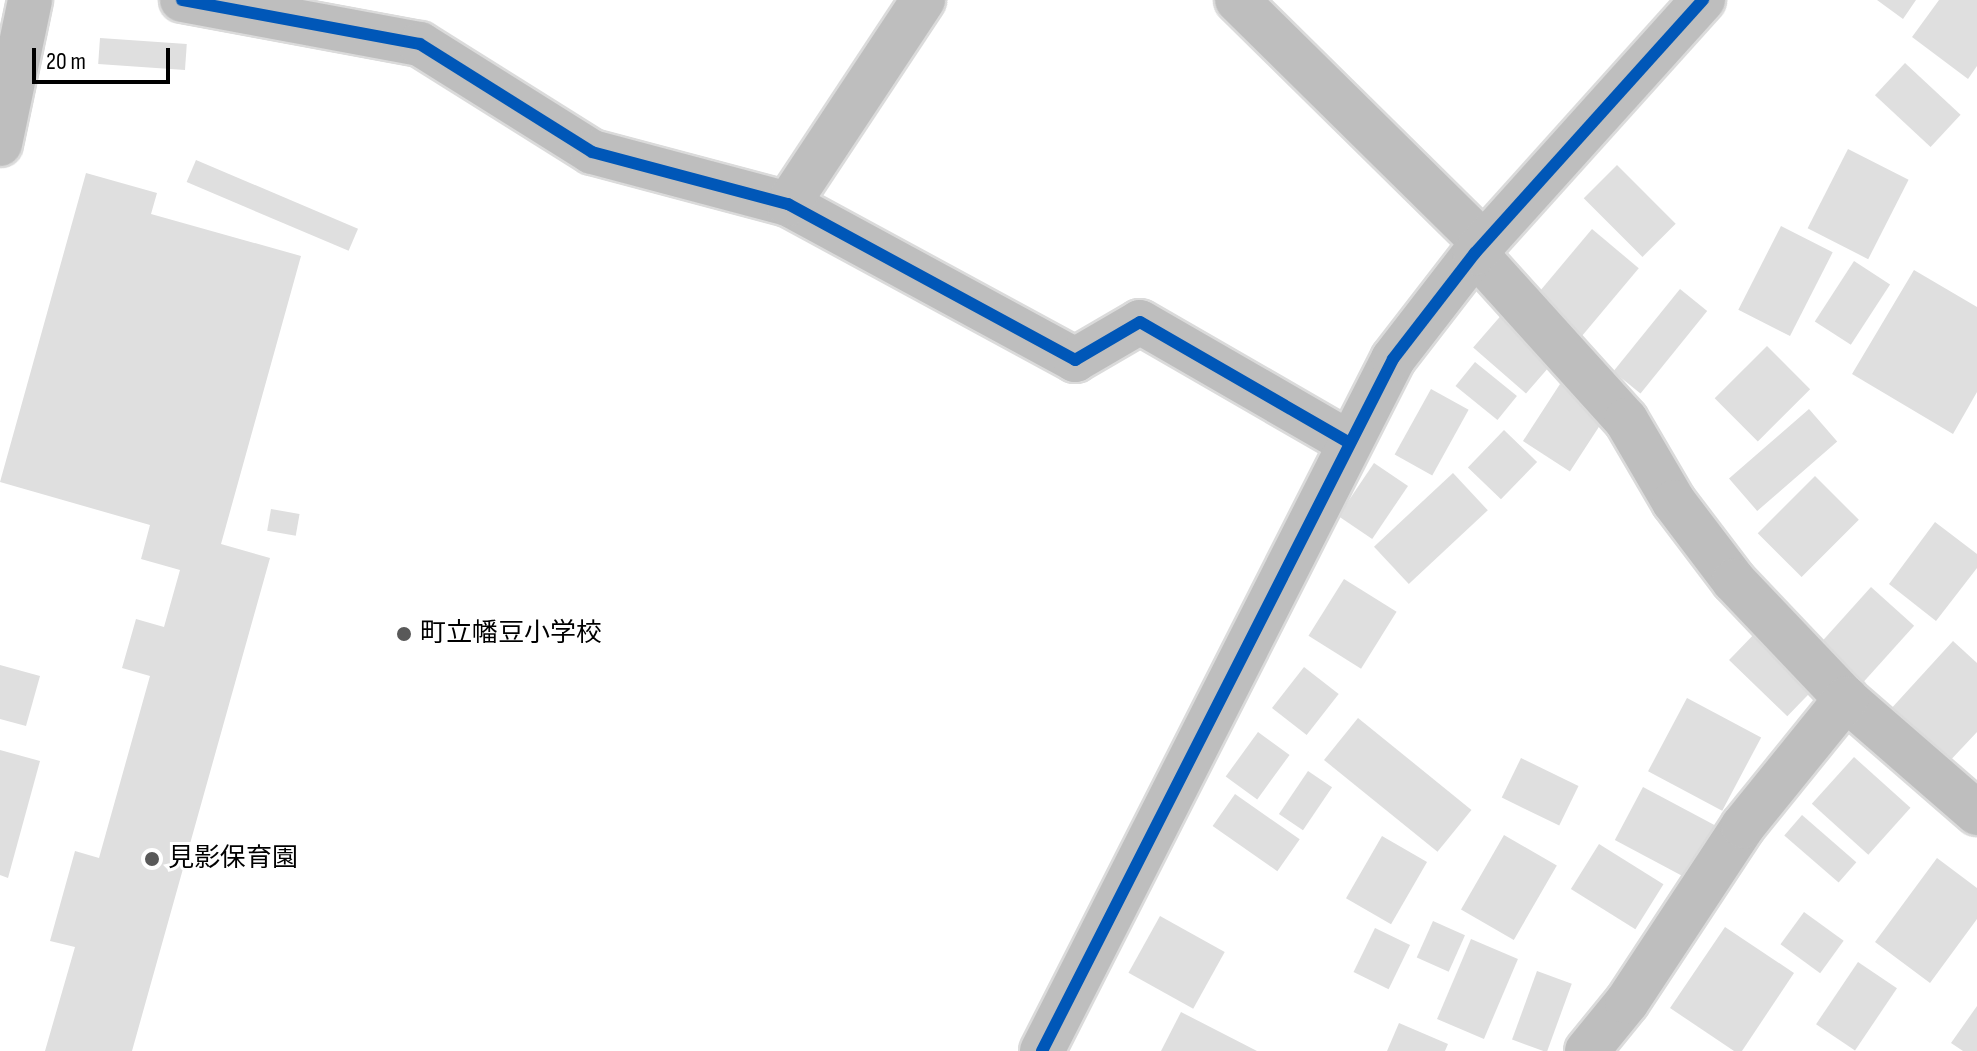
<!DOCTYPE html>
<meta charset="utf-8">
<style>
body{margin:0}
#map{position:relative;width:1977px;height:1051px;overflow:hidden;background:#fff;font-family:"Sofia Sans Condensed","Noto Sans JP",sans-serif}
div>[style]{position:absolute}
.building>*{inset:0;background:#dfdfdf;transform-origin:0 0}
.roads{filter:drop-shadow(2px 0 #dbdbdb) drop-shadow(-2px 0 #dbdbdb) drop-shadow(0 2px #dbdbdb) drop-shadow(0 -2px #dbdbdb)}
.minor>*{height:44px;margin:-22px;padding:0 22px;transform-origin:22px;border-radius:22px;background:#bebebe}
.highway>*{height:44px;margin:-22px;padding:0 22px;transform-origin:22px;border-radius:22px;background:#bebebe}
.cycleway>*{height:12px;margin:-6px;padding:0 6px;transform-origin:6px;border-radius:6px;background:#0057b8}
.dots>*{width:22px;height:22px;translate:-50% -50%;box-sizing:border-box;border:4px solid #fff;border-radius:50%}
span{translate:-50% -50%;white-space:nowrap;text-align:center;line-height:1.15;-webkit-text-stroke:6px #fff;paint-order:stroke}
.poi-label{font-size:26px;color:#000}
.left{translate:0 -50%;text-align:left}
.scale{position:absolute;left:32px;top:48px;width:138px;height:36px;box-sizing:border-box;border:4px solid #000;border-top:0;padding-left:10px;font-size:24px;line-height:28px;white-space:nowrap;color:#000;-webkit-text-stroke:6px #fff;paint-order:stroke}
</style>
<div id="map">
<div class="building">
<div style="clip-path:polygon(1877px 0,1916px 0,1903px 19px)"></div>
<div style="clip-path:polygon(1939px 0,1977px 0,1977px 66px,1968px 79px,1912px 37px)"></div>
<div style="left:100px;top:38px;width:87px;height:26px;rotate:4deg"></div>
<div style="left:1905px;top:63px;width:76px;height:44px;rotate:43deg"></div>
<div style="left:1848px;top:149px;width:68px;height:89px;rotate:27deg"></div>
<div style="left:196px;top:160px;width:176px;height:24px;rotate:23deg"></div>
<div style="left:1617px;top:165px;width:83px;height:47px;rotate:45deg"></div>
<div style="clip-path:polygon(86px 173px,157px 193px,151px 214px,301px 256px,221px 544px,270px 558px,132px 1051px,45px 1051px,75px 947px,50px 941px,75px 851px,99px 858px,150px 676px,122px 668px,136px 619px,164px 627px,180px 570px,141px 559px,150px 525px,0 482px)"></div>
<div style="left:1781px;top:226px;width:58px;height:94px;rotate:27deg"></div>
<div style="left:1592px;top:229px;width:61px;height:90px;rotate:40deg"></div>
<div style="left:1854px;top:261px;width:43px;height:72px;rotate:33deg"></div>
<div style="clip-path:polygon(1914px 270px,1977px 307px,1977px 392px,1953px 434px,1852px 374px)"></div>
<div style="left:1680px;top:289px;width:35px;height:106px;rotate:39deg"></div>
<div style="left:1504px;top:312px;width:70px;height:47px;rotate:41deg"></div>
<div style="left:1767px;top:346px;width:61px;height:74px;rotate:45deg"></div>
<div style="left:1475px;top:362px;width:54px;height:31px;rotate:39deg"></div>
<div style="left:1560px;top:384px;width:56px;height:68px;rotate:33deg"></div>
<div style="left:1431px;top:389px;width:43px;height:75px;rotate:29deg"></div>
<div style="left:1809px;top:409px;width:43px;height:106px;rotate:49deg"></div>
<div style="left:1504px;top:430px;width:46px;height:52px;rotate:44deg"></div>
<div style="left:1374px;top:463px;width:41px;height:64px;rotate:34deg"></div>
<div style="left:1453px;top:473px;width:51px;height:108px;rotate:47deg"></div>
<div style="left:1815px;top:476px;width:62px;height:81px;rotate:45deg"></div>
<div style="left:271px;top:509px;width:29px;height:22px;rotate:10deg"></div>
<div style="clip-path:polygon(1935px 522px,1977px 554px,1977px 568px,1936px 621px,1889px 584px)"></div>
<div style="left:1344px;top:579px;width:62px;height:67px;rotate:32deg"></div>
<div style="left:1871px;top:587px;width:58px;height:76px;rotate:42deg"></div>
<div style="left:1761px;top:627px;width:81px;height:46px;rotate:44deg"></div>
<div style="clip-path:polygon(1953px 641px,1977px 663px,1977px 732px,1946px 765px,1889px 711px)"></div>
<div style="clip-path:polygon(0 665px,40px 676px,26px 726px,0 719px)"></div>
<div style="left:1304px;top:667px;width:44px;height:52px;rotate:38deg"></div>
<div style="left:1687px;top:698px;width:84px;height:83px;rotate:28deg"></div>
<div style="left:1358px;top:718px;width:146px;height:54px;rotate:39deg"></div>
<div style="left:1258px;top:732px;width:39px;height:55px;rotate:36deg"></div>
<div style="clip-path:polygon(0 750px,40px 761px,8px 878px,0 875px)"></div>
<div style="left:1854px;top:757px;width:76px;height:63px;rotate:42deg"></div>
<div style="left:1521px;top:758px;width:64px;height:44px;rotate:26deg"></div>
<div style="left:1308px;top:771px;width:29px;height:52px;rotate:34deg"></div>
<div style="left:1643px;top:787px;width:83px;height:60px;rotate:28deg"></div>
<div style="left:1235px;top:794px;width:79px;height:39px;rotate:35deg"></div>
<div style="left:1802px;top:815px;width:72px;height:27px;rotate:41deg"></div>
<div style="left:1504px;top:835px;width:61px;height:86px;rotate:30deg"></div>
<div style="left:1382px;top:836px;width:52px;height:72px;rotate:30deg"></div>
<div style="left:1599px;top:844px;width:76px;height:53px;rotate:32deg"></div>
<div style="clip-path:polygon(1937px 858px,1977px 888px,1977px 919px,1930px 983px,1875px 942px)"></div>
<div style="left:1804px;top:912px;width:49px;height:40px;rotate:36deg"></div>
<div style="left:1160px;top:916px;width:74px;height:65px;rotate:29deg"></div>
<div style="left:1433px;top:921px;width:35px;height:40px;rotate:24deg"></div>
<div style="clip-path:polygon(1725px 927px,1794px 973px,1742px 1051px,1734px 1051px,1670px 1008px)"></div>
<div style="left:1375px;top:928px;width:39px;height:49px;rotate:26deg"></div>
<div style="left:1471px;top:939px;width:51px;height:87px;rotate:23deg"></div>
<div style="left:1858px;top:962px;width:47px;height:75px;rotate:34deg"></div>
<div style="left:1537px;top:971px;width:37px;height:73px;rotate:20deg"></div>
<div style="clip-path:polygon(1977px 1006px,1977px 1051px,1963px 1051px,1951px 1043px)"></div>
<div style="clip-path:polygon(1181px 1012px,1257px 1051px,1161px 1051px)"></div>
<div style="clip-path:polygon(1399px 1023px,1448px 1044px,1445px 1051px,1387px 1051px)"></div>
</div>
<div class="roads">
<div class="minor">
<div style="left:182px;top:0;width:242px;rotate:10.5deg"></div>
<div style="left:420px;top:44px;width:203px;rotate:32.1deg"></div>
<div style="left:592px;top:152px;width:203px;rotate:14.9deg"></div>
<div style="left:788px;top:204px;width:327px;rotate:28.5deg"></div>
<div style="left:1075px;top:360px;width:75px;rotate:-30.3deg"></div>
<div style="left:1140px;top:322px;width:242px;rotate:30deg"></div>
<div style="left:1237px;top:0;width:346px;rotate:44.6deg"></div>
<div style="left:788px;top:204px;width:245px;rotate:-56.5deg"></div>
<div style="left:1475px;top:253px;width:225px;rotate:47.9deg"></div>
<div style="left:1626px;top:420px;width:95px;rotate:59.7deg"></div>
<div style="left:1674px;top:502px;width:99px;rotate:52.8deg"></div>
<div style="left:1734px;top:581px;width:163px;rotate:46.5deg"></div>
<div style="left:1846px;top:699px;width:174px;rotate:41deg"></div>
<div style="left:1042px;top:1051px;width:776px;rotate:-63.1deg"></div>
<div style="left:1393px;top:359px;width:134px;rotate:-52.3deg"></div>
<div style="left:1475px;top:253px;width:341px;rotate:-48deg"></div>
<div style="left:1587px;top:1051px;width:63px;rotate:-50.8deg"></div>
<div style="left:1627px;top:1002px;width:211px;rotate:-56.6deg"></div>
<div style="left:1743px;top:826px;width:164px;rotate:-51deg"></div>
</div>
<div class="highway">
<div style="left:0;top:144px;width:147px;rotate:-78.2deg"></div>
</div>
</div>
<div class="cycleway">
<div style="left:182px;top:0;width:242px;rotate:10.5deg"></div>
<div style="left:420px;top:44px;width:203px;rotate:32.1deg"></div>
<div style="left:592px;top:152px;width:203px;rotate:14.9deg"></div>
<div style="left:788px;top:204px;width:327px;rotate:28.5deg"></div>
<div style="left:1075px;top:360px;width:75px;rotate:-30.3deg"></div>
<div style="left:1140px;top:322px;width:242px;rotate:30deg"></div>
<div style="left:1042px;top:1051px;width:776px;rotate:-63.1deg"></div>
<div style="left:1393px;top:359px;width:134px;rotate:-52.3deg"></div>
<div style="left:1475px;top:253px;width:341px;rotate:-48deg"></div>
</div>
<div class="dots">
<div style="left:404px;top:634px;background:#595959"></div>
<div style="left:152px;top:859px;background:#595959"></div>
</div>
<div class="poi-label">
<span class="left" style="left:420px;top:634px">町立幡豆小学校</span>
<span class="left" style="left:168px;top:859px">見影保育園</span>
</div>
<div class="scale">20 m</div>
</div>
